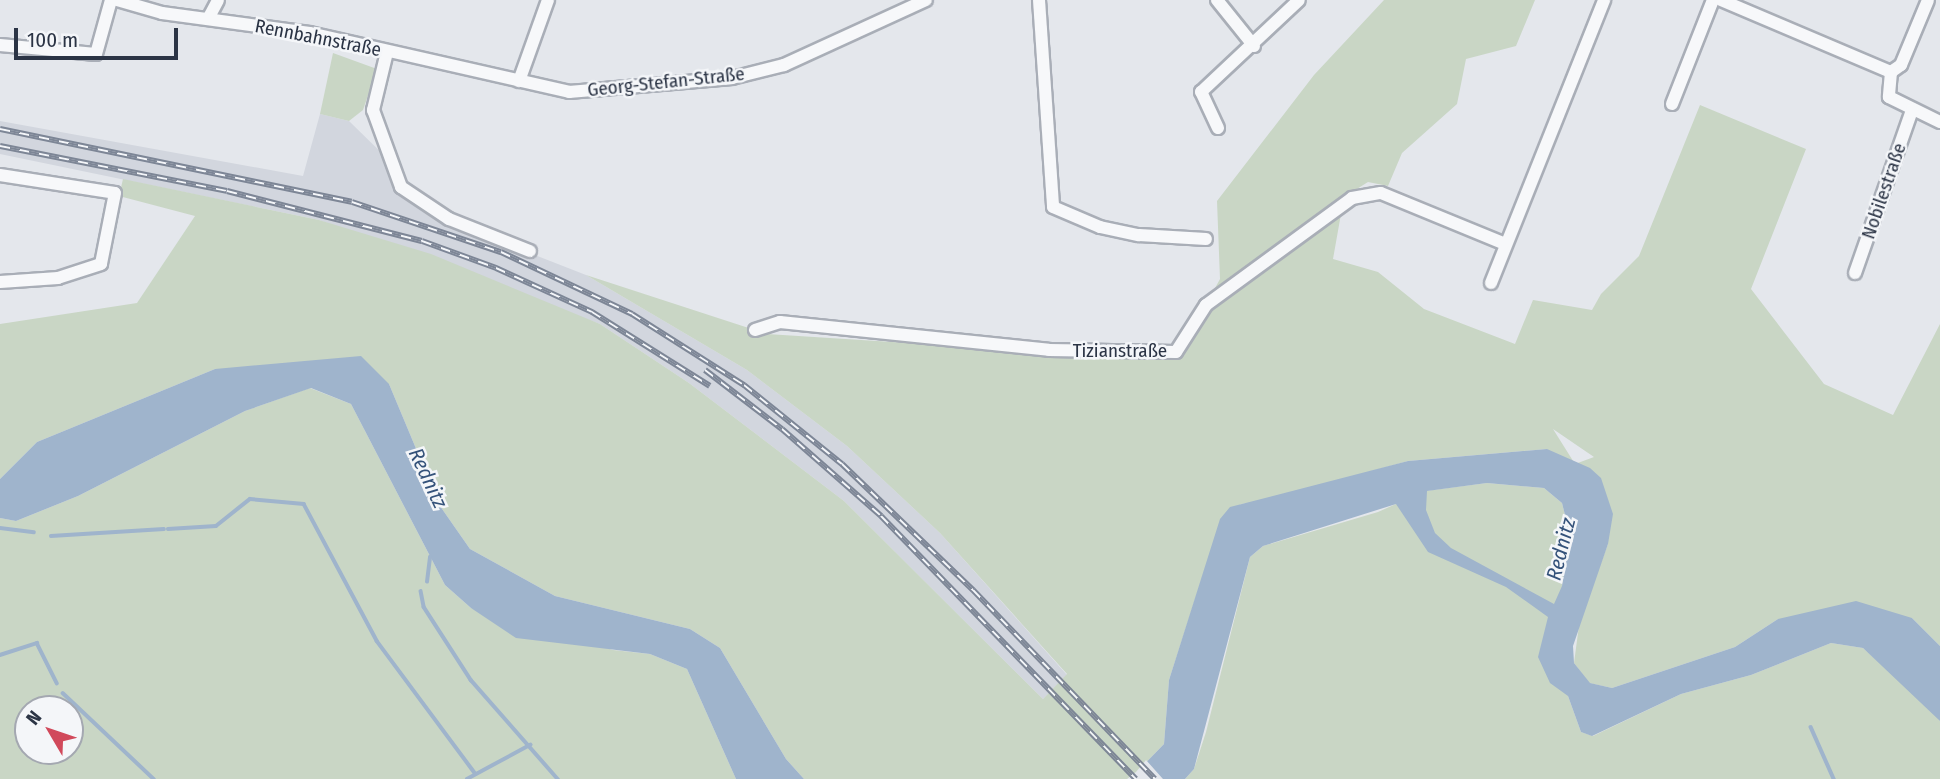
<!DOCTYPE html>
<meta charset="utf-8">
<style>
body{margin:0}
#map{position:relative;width:1940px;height:779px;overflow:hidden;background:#e4e7ec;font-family:"Fira Sans Condensed",sans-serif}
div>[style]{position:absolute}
.built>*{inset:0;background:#d2d6de}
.green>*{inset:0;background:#c9d6c5}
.water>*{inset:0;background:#9fb4cc}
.pier>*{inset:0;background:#e4e7ec}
.stream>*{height:3.5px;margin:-1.75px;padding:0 1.75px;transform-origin:1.75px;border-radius:1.75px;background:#9fb4cc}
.roads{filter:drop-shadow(2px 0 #a9aeb7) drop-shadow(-2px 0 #a9aeb7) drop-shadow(0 2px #a9aeb7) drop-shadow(0 -2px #a9aeb7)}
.minor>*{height:12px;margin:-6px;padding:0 6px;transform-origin:6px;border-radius:6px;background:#f7f8fa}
.rail>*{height:6px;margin-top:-3px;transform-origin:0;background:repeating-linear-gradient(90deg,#f4f6f9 0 10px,#7d8696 0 20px);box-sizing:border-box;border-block:2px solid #7d8696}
span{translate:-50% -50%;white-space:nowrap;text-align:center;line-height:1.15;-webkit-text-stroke:5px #f4f6f9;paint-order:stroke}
.street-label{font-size:19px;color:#2b3445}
.water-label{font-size:21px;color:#34527a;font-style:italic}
.north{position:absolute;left:14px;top:695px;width:70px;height:70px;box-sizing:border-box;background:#f4f6f9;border:2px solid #a4a8b1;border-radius:50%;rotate:309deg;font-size:19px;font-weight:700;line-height:28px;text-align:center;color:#2b3445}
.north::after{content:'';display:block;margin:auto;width:24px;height:32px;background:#d1495b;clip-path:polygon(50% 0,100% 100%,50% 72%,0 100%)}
.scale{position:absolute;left:14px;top:28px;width:164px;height:32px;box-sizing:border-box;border:4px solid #2b3445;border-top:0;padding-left:9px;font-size:21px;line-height:24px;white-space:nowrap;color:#2b3445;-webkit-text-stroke:5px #f4f6f9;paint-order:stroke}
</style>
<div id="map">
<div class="built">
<div style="clip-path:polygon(320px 114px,349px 121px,396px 167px,394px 186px,435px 216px,586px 275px,747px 370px,847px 446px,940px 533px,1067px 675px,1043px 699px,844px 501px,689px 383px,600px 324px,319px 220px,0 154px,0 121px,303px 176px)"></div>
</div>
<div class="green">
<div style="clip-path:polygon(evenodd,1384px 0,1535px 0,1516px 46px,1466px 59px,1457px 104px,1402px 153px,1388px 186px,1368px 182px,1344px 197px,1333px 259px,1378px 272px,1424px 309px,1515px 344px,1533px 300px,1592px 310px,1601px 294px,1639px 256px,1700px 105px,1806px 149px,1751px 289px,1824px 384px,1893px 415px,1940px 324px,1940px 646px,1912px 618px,1778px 619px,1735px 647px,1612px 688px,1589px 683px,1574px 663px,1580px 618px,1608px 544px,1547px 449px,1408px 461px,1261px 502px,1241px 504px,1221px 519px,1169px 680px,1164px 744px,1130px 779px,804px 779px,786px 759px,720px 648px,690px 629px,555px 596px,470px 549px,440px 506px,389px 384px,215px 369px,37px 442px,0 479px,0 324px,137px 303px,195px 216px,119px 196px,123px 179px,319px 220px,431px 254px,600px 324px,689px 383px,844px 501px,1043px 699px,1067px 674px,940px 533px,847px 446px,747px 370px,586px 275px,767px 334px,1176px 360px,1220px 279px,1217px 201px,1314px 75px,1384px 0,1553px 429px,1594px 457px,1575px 464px,1553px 429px)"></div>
<div style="clip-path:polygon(333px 53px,377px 69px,363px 110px,349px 121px,320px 114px)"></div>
<div style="clip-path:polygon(evenodd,310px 388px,351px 404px,445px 585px,471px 608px,613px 650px,650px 654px,687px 669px,736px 779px,0 779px,0 518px,16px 521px,78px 496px,245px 411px,310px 388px,28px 709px,70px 709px,70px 751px,28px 751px,28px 709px)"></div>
<div style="clip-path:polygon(1487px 483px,1544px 488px,1562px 503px,1570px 535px,1562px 586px,1568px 696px,1581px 732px,1593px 736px,1681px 694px,1751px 675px,1831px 643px,1863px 648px,1931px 708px,1940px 721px,1940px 779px,1185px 779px,1194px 769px,1206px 732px,1250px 557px,1263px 546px,1378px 512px,1425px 491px)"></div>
</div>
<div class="water">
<div style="clip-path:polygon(361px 356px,389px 384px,440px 506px,470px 549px,555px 596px,690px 629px,720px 648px,786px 759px,804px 779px,736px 779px,687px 669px,650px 654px,516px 638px,471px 608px,445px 585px,351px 404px,311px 388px,245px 411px,78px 496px,16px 521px,0 518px,0 479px,37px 442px,215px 369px)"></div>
<div style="clip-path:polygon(evenodd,1547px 449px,1590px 468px,1601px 478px,1613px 514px,1608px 544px,1573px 646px,1574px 663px,1590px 683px,1612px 688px,1735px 647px,1778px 619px,1856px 601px,1912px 618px,1940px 646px,1940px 721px,1863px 648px,1831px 643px,1751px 675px,1681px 694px,1592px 736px,1581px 732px,1568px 696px,1550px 683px,1538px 657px,1548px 617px,1506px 587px,1428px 552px,1396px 504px,1263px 546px,1250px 557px,1194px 769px,1185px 779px,1130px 779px,1164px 744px,1169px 680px,1220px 519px,1230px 507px,1408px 461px,1547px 449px,1487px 483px,1544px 488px,1562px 503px,1570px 535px,1562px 586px,1554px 604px,1451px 548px,1435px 533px,1426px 510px,1427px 491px,1487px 483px)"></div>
</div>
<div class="pier">
<div style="clip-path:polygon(1146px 760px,1163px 779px,1127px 779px,1136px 772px)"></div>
</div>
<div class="stream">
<div style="left:0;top:528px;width:34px;rotate:7deg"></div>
<div style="left:168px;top:529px;width:48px;rotate:-3.6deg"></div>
<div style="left:216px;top:526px;width:43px;rotate:-38.5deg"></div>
<div style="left:250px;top:499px;width:54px;rotate:5.3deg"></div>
<div style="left:304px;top:504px;width:155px;rotate:61.9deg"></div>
<div style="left:377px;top:641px;width:164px;rotate:53.4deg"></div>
<div style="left:51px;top:536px;width:113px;rotate:-3.5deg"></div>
<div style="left:427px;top:582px;width:25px;rotate:-83deg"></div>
<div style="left:421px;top:591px;width:16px;rotate:79deg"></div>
<div style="left:424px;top:607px;width:87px;rotate:57.2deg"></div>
<div style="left:471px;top:680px;width:132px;rotate:48.7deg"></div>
<div style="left:0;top:655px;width:39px;rotate:-18deg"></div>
<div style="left:37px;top:643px;width:45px;rotate:63.4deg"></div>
<div style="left:63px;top:693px;width:125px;rotate:43.4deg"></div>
<div style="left:1811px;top:727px;width:57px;rotate:66.1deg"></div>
<div style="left:467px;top:779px;width:72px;rotate:-28.4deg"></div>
</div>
<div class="roads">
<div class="minor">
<div style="left:117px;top:0;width:47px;rotate:16.1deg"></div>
<div style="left:162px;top:13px;width:149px;rotate:7.7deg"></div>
<div style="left:310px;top:33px;width:266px;rotate:12.8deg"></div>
<div style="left:569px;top:92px;width:164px;rotate:-4.9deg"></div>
<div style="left:732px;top:78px;width:54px;rotate:-14deg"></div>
<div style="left:784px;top:65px;width:156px;rotate:-24.6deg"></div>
<div style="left:1039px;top:0;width:207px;rotate:86.1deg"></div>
<div style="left:1053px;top:207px;width:51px;rotate:23.1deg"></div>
<div style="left:1100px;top:227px;width:40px;rotate:12deg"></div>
<div style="left:1139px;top:235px;width:67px;rotate:3.4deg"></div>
<div style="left:1217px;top:0;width:59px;rotate:51.2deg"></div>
<div style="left:1721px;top:0;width:185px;rotate:23deg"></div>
<div style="left:208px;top:19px;width:21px;rotate:-62deg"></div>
<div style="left:0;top:45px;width:96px;rotate:5.4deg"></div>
<div style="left:96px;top:54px;width:56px;rotate:-74.5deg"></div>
<div style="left:387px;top:52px;width:60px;rotate:103.6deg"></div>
<div style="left:373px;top:110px;width:82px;rotate:70deg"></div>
<div style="left:401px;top:187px;width:58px;rotate:33.7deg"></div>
<div style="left:449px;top:219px;width:87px;rotate:21.6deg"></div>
<div style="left:1891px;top:72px;width:25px;rotate:95deg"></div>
<div style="left:1889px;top:97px;width:57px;rotate:26.1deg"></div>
<div style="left:1891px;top:72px;width:12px;rotate:-35deg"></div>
<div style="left:1901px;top:65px;width:70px;rotate:-67.4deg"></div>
<div style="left:519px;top:81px;width:86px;rotate:-70.3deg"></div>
<div style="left:1672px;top:104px;width:112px;rotate:-68.5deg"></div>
<div style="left:1218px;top:128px;width:40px;rotate:-115deg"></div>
<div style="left:1201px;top:92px;width:134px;rotate:-43.2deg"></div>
<div style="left:0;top:175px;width:116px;rotate:8.9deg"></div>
<div style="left:115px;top:193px;width:72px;rotate:101.2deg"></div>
<div style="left:101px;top:264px;width:45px;rotate:162deg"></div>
<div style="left:58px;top:278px;width:58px;rotate:176.1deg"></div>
<div style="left:1855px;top:273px;width:173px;rotate:-70.7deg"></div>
<div style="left:1491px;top:283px;width:305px;rotate:-68.2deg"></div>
<div style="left:755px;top:330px;width:26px;rotate:-18deg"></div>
<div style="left:780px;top:322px;width:270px;rotate:5.9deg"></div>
<div style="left:1049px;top:350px;width:127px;rotate:0.9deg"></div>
<div style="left:1176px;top:352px;width:56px;rotate:-57.4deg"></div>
<div style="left:1206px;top:305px;width:181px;rotate:-36.2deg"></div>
<div style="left:1352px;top:198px;width:29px;rotate:-10deg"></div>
<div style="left:1381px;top:193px;width:132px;rotate:22.3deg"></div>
</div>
</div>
<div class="rail">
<div style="left:0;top:129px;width:359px;rotate:11.7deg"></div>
<div style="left:352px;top:202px;width:157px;rotate:18.6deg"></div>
<div style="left:501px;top:252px;width:145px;rotate:25.3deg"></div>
<div style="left:632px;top:314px;width:133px;rotate:32.4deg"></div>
<div style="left:744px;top:385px;width:126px;rotate:38.9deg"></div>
<div style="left:842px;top:464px;width:182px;rotate:43.9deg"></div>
<div style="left:973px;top:590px;width:262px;rotate:46.1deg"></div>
<div style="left:0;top:146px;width:231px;rotate:11.2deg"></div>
<div style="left:227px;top:191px;width:201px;rotate:14.4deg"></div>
<div style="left:422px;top:241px;width:79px;rotate:20deg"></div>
<div style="left:496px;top:268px;width:106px;rotate:24.6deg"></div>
<div style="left:592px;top:312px;width:139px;rotate:32.1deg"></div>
<div style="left:705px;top:370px;width:97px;rotate:37.5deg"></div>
<div style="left:782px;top:429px;width:132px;rotate:41.3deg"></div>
<div style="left:881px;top:516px;width:366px;rotate:45.9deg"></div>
</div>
<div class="street-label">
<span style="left:318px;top:38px;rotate:11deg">Rennbahnstraße</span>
<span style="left:666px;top:82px;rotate:-6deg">Georg-Stefan-Straße</span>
<span style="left:1884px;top:191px;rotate:-71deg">Nobilestraße</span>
<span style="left:1120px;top:351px">Tizianstraße</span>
</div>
<div class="water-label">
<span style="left:428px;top:478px;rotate:65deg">Rednitz</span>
<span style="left:1561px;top:549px;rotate:-76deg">Rednitz</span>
</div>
<div class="north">N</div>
<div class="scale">100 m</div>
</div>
